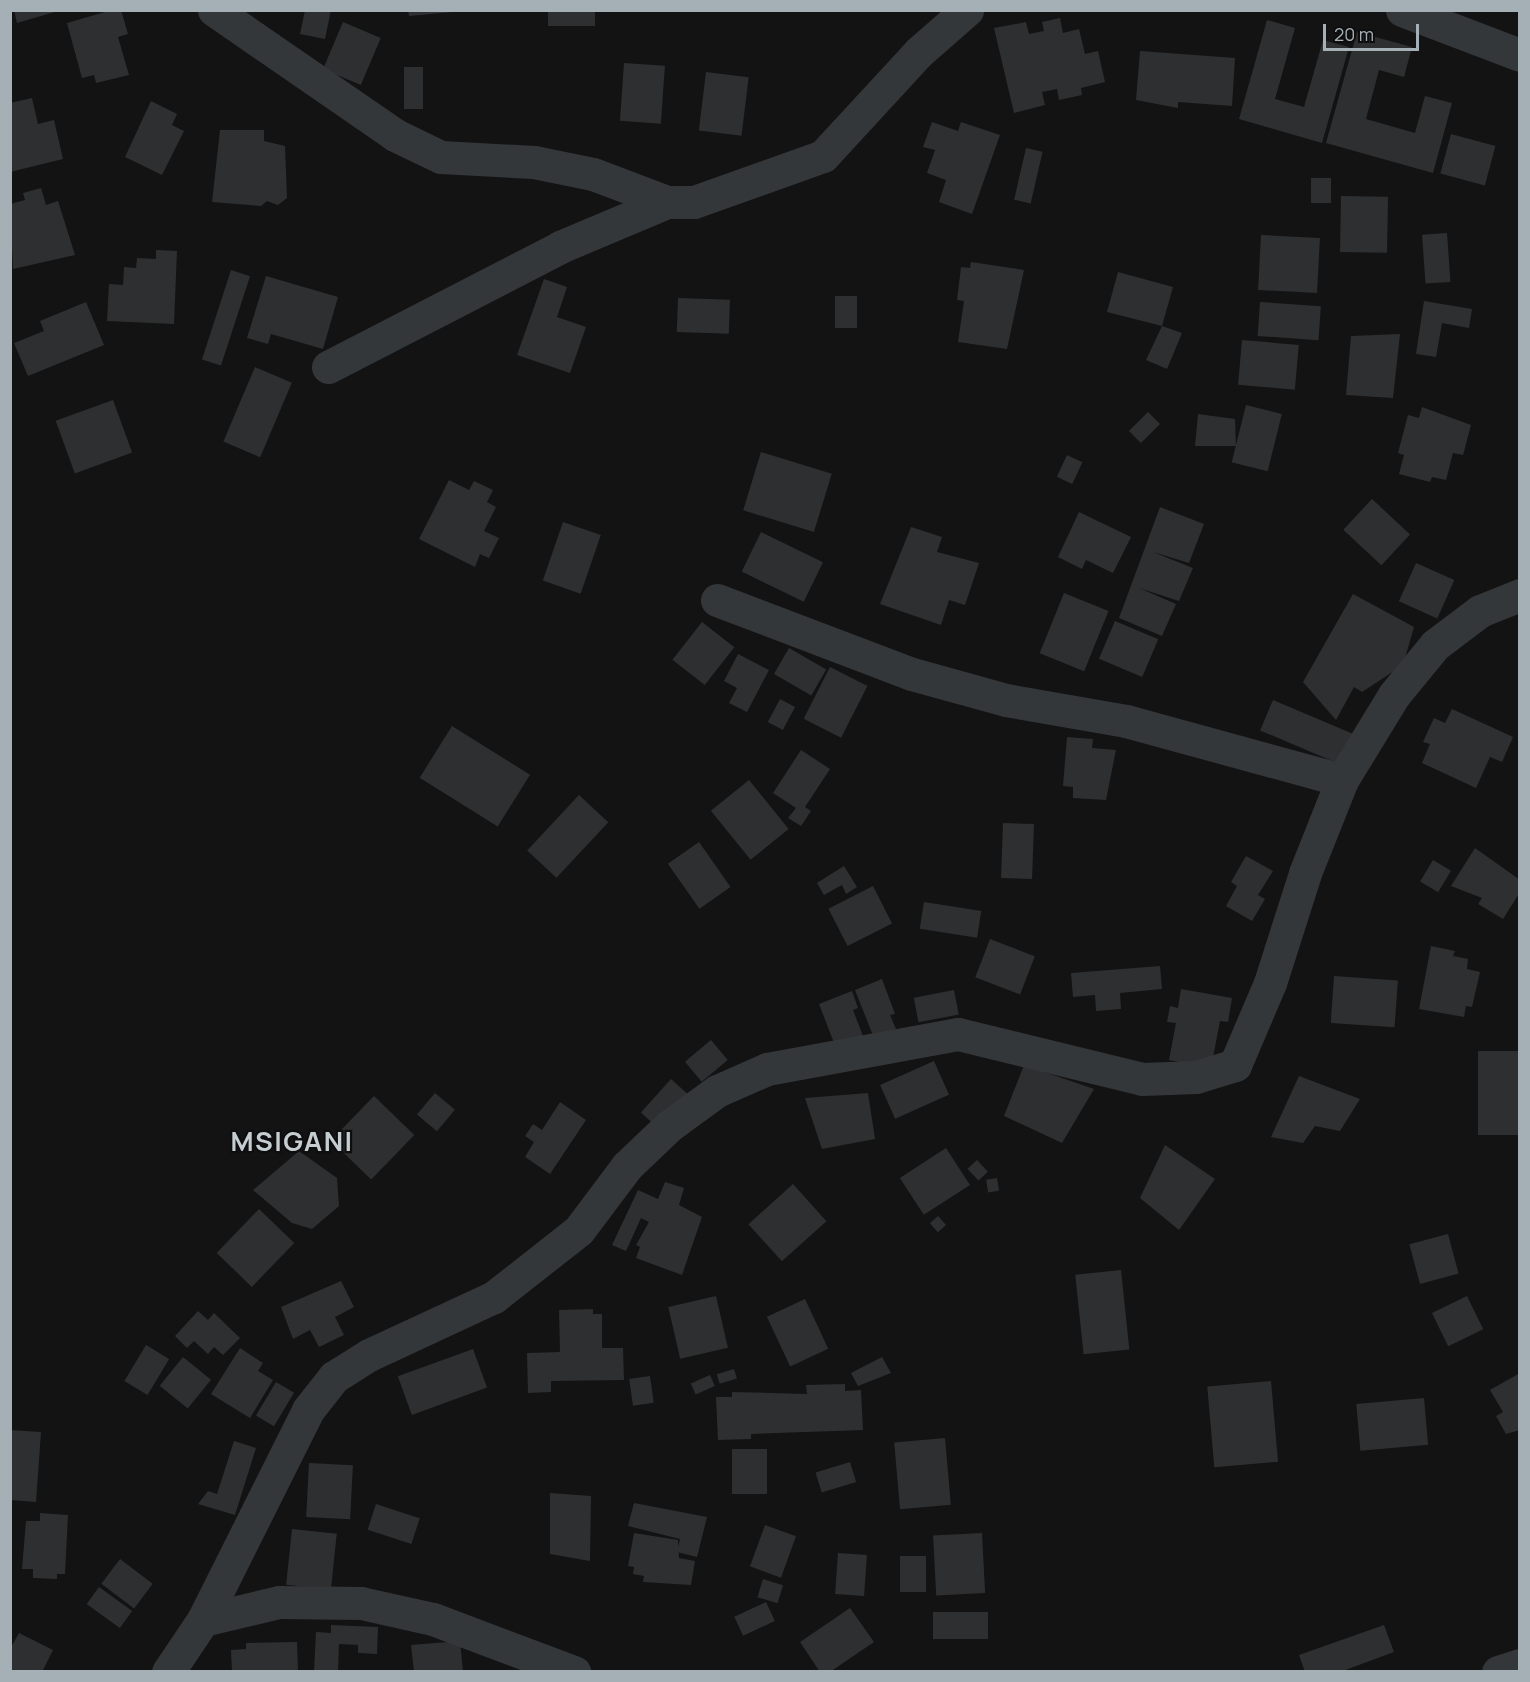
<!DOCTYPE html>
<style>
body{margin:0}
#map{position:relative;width:1530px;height:1682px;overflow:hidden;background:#131314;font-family:Manrope,sans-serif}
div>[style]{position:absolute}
.building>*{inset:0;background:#2e2f30;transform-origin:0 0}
.minor>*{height:33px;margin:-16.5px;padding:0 16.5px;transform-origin:16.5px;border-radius:16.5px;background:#343739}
span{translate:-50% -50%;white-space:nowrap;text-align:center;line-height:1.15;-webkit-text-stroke:4.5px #0e0e0f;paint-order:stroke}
.district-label{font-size:27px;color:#c5cdd1;font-weight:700;letter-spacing:1.5px}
.frame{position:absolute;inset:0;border:12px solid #a4b0b5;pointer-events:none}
.scale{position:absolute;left:1323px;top:24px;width:96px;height:27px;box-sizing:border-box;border:3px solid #a4b0b5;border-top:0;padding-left:8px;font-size:18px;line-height:21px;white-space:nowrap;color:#a4b0b5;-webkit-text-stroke:4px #0e0e0f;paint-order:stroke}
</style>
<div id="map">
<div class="building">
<div style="clip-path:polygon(14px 10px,58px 10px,58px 11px,17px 23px)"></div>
<div style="clip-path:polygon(112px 10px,121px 10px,128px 34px,118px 37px,129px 75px,96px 83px,94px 75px,82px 78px,67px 23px)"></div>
<div style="clip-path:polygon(305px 10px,331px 10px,325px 39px,300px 34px)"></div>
<div style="clip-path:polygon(408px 10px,453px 10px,453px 12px,409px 16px)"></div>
<div style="left:548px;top:10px;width:47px;height:16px"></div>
<div style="clip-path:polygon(1060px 18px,1063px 33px,1079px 29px,1085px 54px,1098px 51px,1105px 82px,1081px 88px,1082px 95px,1059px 100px,1057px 89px,1042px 92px,1045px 105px,1014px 113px,994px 28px,1026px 22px,1029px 34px,1044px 31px,1042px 22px)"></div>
<div style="clip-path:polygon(1267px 20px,1295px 28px,1275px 99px,1304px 107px,1323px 40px,1349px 47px,1322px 143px,1239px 119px)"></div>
<div style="left:343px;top:22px;width:41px;height:51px;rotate:23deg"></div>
<div style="clip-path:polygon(1357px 32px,1412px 47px,1404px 77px,1379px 70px,1366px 119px,1415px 133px,1425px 96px,1452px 103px,1433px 173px,1326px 143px)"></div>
<div style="clip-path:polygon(1140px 51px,1235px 58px,1232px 106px,1178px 102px,1178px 108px,1136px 100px)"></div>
<div style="left:624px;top:63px;width:41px;height:58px;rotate:4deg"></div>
<div style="left:404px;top:67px;width:19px;height:42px"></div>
<div style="left:706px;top:72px;width:43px;height:59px;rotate:7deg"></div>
<div style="clip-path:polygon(32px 98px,38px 124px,54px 120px,63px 159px,10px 172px,10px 103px)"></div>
<div style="clip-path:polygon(151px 101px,177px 114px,172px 125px,184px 131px,162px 175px,125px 157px)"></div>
<div style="clip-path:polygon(932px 122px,958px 131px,961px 122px,1000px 135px,972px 214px,939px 202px,946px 180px,927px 173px,935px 150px,923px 147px)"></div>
<div style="clip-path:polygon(220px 130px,264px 130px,264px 141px,285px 146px,287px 198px,278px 205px,267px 201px,261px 206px,212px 202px)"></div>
<div style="left:1451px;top:134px;width:46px;height:41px;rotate:15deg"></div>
<div style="left:1026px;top:148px;width:17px;height:53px;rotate:13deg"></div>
<div style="left:1311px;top:178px;width:20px;height:25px"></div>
<div style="clip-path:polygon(41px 188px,46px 205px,58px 201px,75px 255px,13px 269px,10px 204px,25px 200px,23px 193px)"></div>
<div style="left:1341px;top:196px;width:47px;height:56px;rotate:1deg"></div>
<div style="left:1447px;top:233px;width:49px;height:25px;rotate:86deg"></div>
<div style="left:1261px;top:235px;width:59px;height:55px;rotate:3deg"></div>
<div style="clip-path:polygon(156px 250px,177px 251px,174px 324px,107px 321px,109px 284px,123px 285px,124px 267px,136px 268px,137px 258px,156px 259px)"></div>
<div style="clip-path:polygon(971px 262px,1024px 270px,1007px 349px,958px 342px,964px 301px,957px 300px,961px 267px,970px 268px)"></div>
<div style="left:231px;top:270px;width:20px;height:94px;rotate:18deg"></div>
<div style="clip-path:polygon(1118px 272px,1173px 287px,1162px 326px,1182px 333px,1167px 369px,1146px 360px,1162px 326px,1107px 312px)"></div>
<div style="clip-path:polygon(266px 276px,338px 297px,323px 349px,271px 334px,268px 344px,247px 338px)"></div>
<div style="clip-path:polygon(544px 279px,567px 287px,557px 317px,586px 327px,570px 373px,517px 355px)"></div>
<div style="left:835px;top:296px;width:22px;height:32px"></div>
<div style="left:678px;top:298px;width:52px;height:34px;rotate:2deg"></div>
<div style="clip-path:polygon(1424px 301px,1472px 309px,1469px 328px,1442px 323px,1436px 357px,1416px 354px)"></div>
<div style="clip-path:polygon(86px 302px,104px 345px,28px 376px,14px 343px,44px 331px,40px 321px)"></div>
<div style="left:1260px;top:302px;width:61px;height:34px;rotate:4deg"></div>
<div style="clip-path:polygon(1400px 334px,1393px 398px,1346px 395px,1351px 336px)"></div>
<div style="left:1242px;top:340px;width:57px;height:45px;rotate:5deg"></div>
<div style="left:255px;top:367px;width:40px;height:81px;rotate:23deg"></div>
<div style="left:113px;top:400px;width:56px;height:61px;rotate:70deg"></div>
<div style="left:1246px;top:405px;width:37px;height:59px;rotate:14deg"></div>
<div style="clip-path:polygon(1422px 407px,1471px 425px,1463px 455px,1453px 453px,1446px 480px,1432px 477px,1430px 482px,1399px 474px,1404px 455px,1398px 453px,1408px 415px,1419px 418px)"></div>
<div style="left:1148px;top:412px;width:17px;height:27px;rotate:45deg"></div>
<div style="clip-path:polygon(1198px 414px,1235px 419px,1236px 446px,1195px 446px)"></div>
<div style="left:761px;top:452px;width:74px;height:61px;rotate:17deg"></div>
<div style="left:1067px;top:455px;width:17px;height:24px;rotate:25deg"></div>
<div style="clip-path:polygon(449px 480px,469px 490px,474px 481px,493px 490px,487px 502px,496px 507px,484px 531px,499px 538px,489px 558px,480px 554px,475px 567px,419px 539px)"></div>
<div style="left:1372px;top:499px;width:52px;height:42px;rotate:43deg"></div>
<div style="clip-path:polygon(1160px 507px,1204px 524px,1189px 563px,1153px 552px,1193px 568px,1179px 601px,1139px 588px,1176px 604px,1162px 636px,1119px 618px)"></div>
<div style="clip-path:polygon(1079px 512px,1131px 537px,1113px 573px,1086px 560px,1082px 569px,1058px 557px)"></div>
<div style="left:563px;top:522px;width:40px;height:62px;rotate:19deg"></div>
<div style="clip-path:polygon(911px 527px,942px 537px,937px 552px,979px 563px,965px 605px,949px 600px,941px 625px,880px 604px)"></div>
<div style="left:761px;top:532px;width:69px;height:44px;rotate:26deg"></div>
<div style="left:1416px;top:563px;width:42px;height:42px;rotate:24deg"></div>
<div style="left:1064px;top:593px;width:48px;height:65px;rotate:22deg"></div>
<div style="clip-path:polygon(1353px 594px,1414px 627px,1403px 665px,1362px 692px,1354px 687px,1336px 720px,1303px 682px)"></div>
<div style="left:1115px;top:621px;width:47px;height:41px;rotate:23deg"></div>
<div style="left:702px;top:622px;width:41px;height:48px;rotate:38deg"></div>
<div style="left:789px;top:648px;width:43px;height:30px;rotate:30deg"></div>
<div style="clip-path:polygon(738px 654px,769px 670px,747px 712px,729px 703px,737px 688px,724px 681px)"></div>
<div style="left:830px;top:667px;width:42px;height:58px;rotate:27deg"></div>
<div style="left:780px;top:699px;width:17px;height:26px;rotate:28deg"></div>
<div style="left:1273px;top:700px;width:86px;height:33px;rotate:23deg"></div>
<div style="clip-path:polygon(1452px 709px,1513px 737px,1502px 762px,1490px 757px,1476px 788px,1422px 763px,1430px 744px,1423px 742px,1434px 718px,1445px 723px)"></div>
<div style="left:452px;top:726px;width:92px;height:61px;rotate:32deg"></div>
<div style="clip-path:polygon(1067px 737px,1093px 739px,1092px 748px,1116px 750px,1106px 800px,1073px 798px,1073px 787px,1063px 786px)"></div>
<div style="clip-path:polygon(801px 750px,830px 769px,805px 807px,811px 811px,801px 826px,788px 818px,796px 808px,773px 793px)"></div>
<div style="left:749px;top:780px;width:63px;height:49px;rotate:51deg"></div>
<div style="left:579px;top:795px;width:40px;height:76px;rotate:43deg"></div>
<div style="left:1003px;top:823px;width:31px;height:55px;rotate:2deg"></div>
<div style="left:699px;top:842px;width:55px;height:38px;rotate:55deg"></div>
<div style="clip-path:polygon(1475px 848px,1520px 880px,1520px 892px,1503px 919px,1478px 904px,1482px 898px,1451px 886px)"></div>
<div style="clip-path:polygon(1246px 856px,1273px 871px,1258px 895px,1265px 899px,1252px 921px,1226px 906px,1237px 886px,1231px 882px)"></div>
<div style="left:1433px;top:860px;width:21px;height:25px;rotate:31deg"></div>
<div style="clip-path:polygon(844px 866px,857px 887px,846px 894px,842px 885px,824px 895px,817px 883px)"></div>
<div style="left:873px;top:886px;width:42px;height:50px;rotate:63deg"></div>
<div style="left:924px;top:902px;width:58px;height:27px;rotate:9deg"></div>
<div style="left:990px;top:939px;width:48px;height:41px;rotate:21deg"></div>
<div style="clip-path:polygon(1431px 946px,1455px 951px,1453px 956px,1468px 959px,1467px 969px,1480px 972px,1472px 1007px,1466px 1006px,1464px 1017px,1419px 1009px)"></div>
<div style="clip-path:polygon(1160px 966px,1162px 989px,1120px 993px,1121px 1009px,1096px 1011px,1095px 995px,1073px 997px,1071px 973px)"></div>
<div style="left:1334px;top:976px;width:64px;height:47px;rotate:4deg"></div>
<div style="clip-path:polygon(882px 979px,895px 1014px,890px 1015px,896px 1029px,874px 1038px,855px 990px)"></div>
<div style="clip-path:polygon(1181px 989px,1232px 998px,1228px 1022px,1220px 1021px,1211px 1068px,1169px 1060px,1176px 1023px,1167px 1022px,1170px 1006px,1178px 1008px)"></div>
<div style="left:954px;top:990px;width:25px;height:41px;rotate:79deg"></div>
<div style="clip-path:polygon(852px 991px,858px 1008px,853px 1010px,863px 1036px,836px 1048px,819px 1004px)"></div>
<div style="left:711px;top:1040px;width:26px;height:34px;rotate:50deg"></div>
<div style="left:1478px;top:1051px;width:42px;height:84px"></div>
<div style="left:934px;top:1061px;width:37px;height:59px;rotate:66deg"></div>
<div style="clip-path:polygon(1024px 1065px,1094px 1089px,1062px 1143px,1004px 1116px)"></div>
<div style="clip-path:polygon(1299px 1076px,1360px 1099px,1340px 1131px,1315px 1126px,1303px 1143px,1271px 1137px)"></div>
<div style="left:671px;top:1079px;width:28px;height:45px;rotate:42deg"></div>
<div style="left:435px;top:1093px;width:26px;height:28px;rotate:40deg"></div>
<div style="clip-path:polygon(868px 1093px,875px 1139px,822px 1149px,805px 1098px)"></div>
<div style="left:374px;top:1096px;width:56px;height:62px;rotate:44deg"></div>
<div style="clip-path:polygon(560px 1102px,586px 1120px,550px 1174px,525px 1157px,534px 1142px,525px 1136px,533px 1124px,542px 1130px)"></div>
<div style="clip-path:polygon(1165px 1145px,1215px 1179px,1179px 1230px,1140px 1198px)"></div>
<div style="left:946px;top:1148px;width:44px;height:55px;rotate:57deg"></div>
<div style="clip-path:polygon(299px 1151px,337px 1178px,339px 1206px,312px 1229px,292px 1223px,253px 1190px)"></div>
<div style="left:977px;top:1160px;width:16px;height:13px;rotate:47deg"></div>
<div style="left:997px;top:1178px;width:13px;height:11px;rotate:81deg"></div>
<div style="clip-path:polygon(665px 1182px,684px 1188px,679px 1205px,702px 1217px,682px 1275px,636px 1258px,640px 1247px,636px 1245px,649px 1222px,641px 1218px,626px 1251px,612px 1245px,638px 1190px,658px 1199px)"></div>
<div style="left:793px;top:1184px;width:50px;height:60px;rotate:48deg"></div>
<div style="left:259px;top:1209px;width:49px;height:61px;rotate:44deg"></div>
<div style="left:938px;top:1216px;width:12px;height:11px;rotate:48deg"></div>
<div style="left:1448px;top:1234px;width:41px;height:40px;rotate:75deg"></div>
<div style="left:1121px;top:1270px;width:80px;height:46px;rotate:84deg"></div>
<div style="clip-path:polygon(341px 1281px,354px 1307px,335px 1317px,344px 1335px,319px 1347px,310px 1330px,293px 1339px,281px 1307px)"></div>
<div style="left:716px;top:1296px;width:53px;height:49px;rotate:77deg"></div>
<div style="left:1467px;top:1296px;width:37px;height:39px;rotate:64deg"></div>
<div style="left:805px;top:1299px;width:55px;height:42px;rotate:65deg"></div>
<div style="clip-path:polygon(593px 1309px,593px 1314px,602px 1314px,602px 1348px,623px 1348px,624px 1380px,551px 1381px,551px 1392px,528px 1393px,527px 1353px,560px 1352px,559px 1310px)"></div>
<div style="clip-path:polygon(198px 1311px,208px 1320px,214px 1313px,240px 1338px,223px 1355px,214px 1347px,208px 1354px,194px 1341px,187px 1348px,175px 1336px)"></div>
<div style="left:146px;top:1345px;width:27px;height:42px;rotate:31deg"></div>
<div style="clip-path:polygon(240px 1348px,263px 1363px,258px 1371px,273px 1380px,250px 1418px,211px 1394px)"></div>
<div style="left:473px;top:1349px;width:41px;height:80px;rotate:70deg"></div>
<div style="left:183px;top:1357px;width:36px;height:37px;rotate:39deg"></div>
<div style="clip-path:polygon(882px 1357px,891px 1373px,858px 1386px,851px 1373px)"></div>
<div style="left:734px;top:1369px;width:10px;height:18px;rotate:73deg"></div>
<div style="clip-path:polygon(1520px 1373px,1520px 1430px,1506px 1434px,1496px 1416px,1503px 1412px,1490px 1390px)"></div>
<div style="left:710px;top:1375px;width:12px;height:21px;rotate:66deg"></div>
<div style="left:650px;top:1376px;width:27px;height:21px;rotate:82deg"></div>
<div style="left:1271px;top:1381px;width:81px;height:64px;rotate:85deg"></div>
<div style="left:276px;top:1382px;width:21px;height:39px;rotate:31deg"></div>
<div style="clip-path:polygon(845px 1384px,845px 1391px,861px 1390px,863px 1430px,751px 1434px,751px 1439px,718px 1440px,716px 1397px,732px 1397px,732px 1392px,807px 1394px,806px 1385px)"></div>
<div style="left:1424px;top:1398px;width:47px;height:68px;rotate:85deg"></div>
<div style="clip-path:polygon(10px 1430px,41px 1432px,36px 1502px,10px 1500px)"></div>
<div style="left:945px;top:1438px;width:67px;height:51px;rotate:85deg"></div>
<div style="clip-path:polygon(234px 1441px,256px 1448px,235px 1515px,198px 1504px,208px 1491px,217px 1494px)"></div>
<div style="left:732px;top:1449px;width:35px;height:45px"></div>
<div style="left:850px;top:1462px;width:21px;height:36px;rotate:73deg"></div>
<div style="left:309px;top:1463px;width:44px;height:54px;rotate:3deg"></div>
<div style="clip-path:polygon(550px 1493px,591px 1496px,590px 1561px,550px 1554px)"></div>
<div style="clip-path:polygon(634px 1503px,707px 1517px,697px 1557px,677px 1552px,680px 1539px,628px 1526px)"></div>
<div style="left:376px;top:1504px;width:46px;height:27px;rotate:18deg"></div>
<div style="clip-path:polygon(40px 1513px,68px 1515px,65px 1574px,57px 1574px,57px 1579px,33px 1578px,33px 1569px,22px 1569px,26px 1521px,40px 1521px)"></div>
<div style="left:765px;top:1525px;width:33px;height:44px;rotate:20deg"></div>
<div style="left:292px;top:1529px;width:45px;height:56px;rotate:6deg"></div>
<div style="clip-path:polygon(634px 1533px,678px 1540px,679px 1558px,695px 1561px,691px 1585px,643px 1582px,644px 1576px,633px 1574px,634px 1567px,628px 1566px)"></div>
<div style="left:982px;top:1533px;width:60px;height:49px;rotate:87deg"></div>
<div style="left:838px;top:1553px;width:29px;height:41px;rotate:4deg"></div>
<div style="left:900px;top:1556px;width:26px;height:36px"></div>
<div style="left:120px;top:1559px;width:41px;height:31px;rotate:37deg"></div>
<div style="left:763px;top:1579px;width:21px;height:19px;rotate:17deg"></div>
<div style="left:99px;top:1587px;width:41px;height:21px;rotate:36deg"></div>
<div style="left:766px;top:1602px;width:21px;height:35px;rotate:65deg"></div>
<div style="clip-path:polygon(850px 1608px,874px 1642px,830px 1672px,820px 1672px,800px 1642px)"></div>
<div style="left:988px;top:1612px;width:27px;height:55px;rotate:90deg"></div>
<div style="clip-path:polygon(331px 1625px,378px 1627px,377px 1654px,358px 1653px,358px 1645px,339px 1644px,338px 1672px,314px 1672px,316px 1632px,331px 1633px)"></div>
<div style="clip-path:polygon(1384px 1625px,1394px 1652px,1340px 1672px,1305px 1672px,1299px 1655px)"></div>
<div style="clip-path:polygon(19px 1633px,53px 1650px,42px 1672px,10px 1672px,10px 1649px)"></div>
<div style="clip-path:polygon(460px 1641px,463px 1672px,414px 1672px,411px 1645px)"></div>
<div style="clip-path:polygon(297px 1642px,298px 1671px,232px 1672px,231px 1650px,246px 1649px,246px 1643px)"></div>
</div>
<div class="minor">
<div style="left:214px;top:10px;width:220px;rotate:34.6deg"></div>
<div style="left:395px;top:135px;width:51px;rotate:25.6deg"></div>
<div style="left:441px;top:157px;width:93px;rotate:3.1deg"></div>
<div style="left:534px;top:162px;width:60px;rotate:11.5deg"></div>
<div style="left:593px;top:174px;width:79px;rotate:20.7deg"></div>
<div style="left:667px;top:202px;width:27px"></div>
<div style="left:694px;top:202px;width:137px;rotate:-19.6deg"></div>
<div style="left:823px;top:156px;width:142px;rotate:-47.3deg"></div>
<div style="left:919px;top:52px;width:64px;rotate:-41.2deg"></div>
<div style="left:1402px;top:10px;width:126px;rotate:20.9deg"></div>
<div style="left:328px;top:367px;width:261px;rotate:-27.3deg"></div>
<div style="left:560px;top:247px;width:116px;rotate:-22.8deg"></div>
<div style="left:717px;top:600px;width:209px;rotate:20.8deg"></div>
<div style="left:912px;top:674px;width:98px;rotate:15.5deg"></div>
<div style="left:1006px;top:700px;width:122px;rotate:9.9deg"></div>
<div style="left:1126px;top:721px;width:224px;rotate:15.3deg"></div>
<div style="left:203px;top:1620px;width:78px;rotate:-13.3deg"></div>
<div style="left:279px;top:1602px;width:82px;rotate:0.7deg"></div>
<div style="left:361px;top:1603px;width:74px;rotate:12.5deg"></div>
<div style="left:433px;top:1619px;width:151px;rotate:20.6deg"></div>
<div style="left:168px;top:1672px;width:63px;rotate:-56.1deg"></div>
<div style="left:203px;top:1620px;width:235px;rotate:-63.4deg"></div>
<div style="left:308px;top:1410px;width:42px;rotate:-51.8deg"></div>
<div style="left:334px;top:1377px;width:41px;rotate:-32.2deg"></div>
<div style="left:369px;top:1355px;width:138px;rotate:-24.9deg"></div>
<div style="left:494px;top:1297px;width:108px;rotate:-38.2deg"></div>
<div style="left:579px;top:1230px;width:80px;rotate:-53.1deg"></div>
<div style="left:627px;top:1166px;width:58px;rotate:-43.6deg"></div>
<div style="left:669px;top:1126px;width:59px;rotate:-36.1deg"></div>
<div style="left:717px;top:1091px;width:55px;rotate:-23.7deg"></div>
<div style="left:767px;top:1069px;width:194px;rotate:-10.4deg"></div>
<div style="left:958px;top:1034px;width:189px;rotate:13.7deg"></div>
<div style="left:1142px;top:1079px;width:54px;rotate:-2.1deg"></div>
<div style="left:1196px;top:1077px;width:41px;rotate:-17.1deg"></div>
<div style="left:1235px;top:1065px;width:89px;rotate:-66.9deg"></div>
<div style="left:1270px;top:983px;width:115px;rotate:-72.3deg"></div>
<div style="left:1305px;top:873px;width:100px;rotate:-68.3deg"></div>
<div style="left:1342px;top:780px;width:100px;rotate:-58.5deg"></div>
<div style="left:1394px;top:695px;width:65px;rotate:-50.6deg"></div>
<div style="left:1435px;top:645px;width:56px;rotate:-37.1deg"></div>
<div style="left:1480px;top:611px;width:43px;rotate:-21.8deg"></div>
<div style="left:1498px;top:1672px;width:23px;rotate:-18deg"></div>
</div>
<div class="district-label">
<span style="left:292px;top:1141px">MSIGANI</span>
</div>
<div class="frame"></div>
<div class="scale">20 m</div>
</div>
